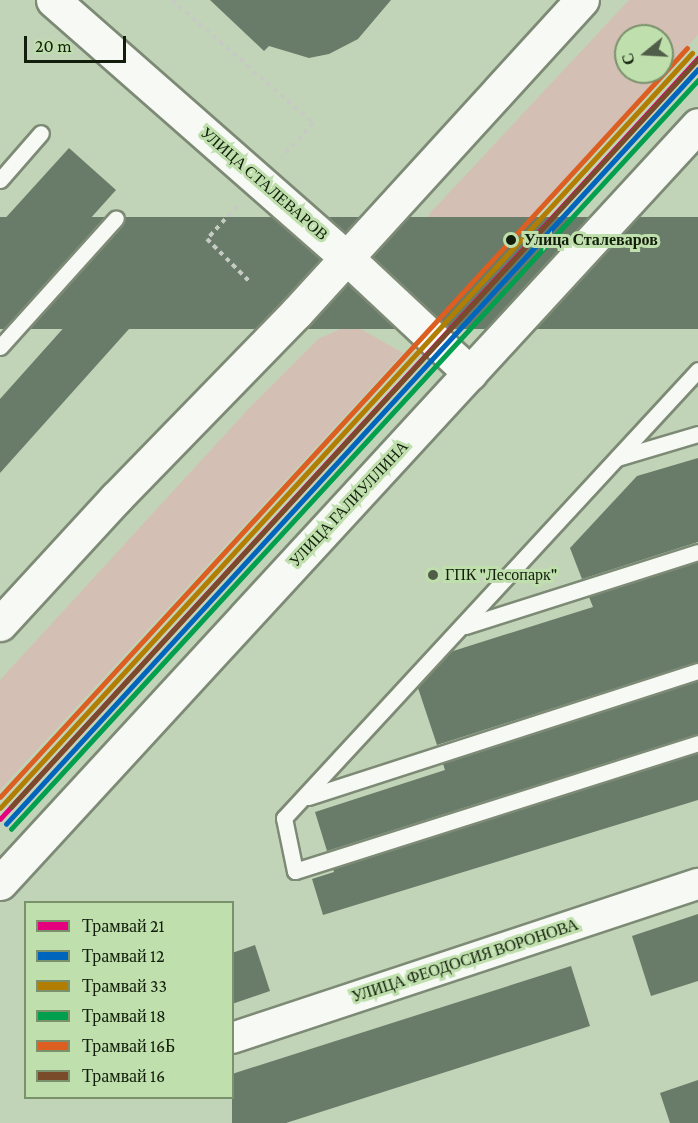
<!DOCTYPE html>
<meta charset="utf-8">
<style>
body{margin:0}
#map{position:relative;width:698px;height:1123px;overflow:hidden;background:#c2d4b8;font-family:"Crimson Pro",serif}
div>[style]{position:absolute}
.green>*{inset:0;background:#d4bfb4}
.building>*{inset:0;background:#687c69;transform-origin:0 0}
.path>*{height:4px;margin-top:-2px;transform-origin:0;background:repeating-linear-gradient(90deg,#c5cac2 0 4.5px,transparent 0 9px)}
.roads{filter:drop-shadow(2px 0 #7d8a75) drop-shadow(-2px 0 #7d8a75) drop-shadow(0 2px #7d8a75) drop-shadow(0 -2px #7d8a75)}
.service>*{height:15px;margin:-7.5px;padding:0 7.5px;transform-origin:7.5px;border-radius:7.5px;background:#f6f9f4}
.minor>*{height:30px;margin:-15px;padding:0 15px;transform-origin:15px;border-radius:15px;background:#f6f9f4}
.secondary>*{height:33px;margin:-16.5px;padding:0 16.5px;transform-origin:16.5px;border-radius:16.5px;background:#f6f9f4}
.primary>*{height:33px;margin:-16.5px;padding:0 16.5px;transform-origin:16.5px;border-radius:16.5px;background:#f6f9f4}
.tram-1>*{height:4.5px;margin:-2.25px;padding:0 2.25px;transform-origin:2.25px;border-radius:2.25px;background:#e5007d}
.tram-2>*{height:4.5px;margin:-2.25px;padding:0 2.25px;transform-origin:2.25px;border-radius:2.25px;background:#0065bd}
.tram-3>*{height:4.5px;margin:-2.25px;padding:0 2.25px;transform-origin:2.25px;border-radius:2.25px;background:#b27d03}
.tram-4>*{height:4.5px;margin:-2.25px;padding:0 2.25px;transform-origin:2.25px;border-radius:2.25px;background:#019f4e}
.tram-5>*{height:4.5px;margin:-2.25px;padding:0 2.25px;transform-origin:2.25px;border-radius:2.25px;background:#dc5e20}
.tram-6>*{height:4.5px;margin:-2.25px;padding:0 2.25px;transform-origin:2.25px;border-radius:2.25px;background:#7a4b2a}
.dots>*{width:16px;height:16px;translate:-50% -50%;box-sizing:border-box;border:3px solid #bfdfad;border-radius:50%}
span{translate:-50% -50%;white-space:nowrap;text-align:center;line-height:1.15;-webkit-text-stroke:6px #bfdfad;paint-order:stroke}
.street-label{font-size:16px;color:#121d0b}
.stop-label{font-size:16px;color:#121d0b;font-weight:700}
.left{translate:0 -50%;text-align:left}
.poi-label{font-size:16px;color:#121d0b}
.legend{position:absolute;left:24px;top:901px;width:210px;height:198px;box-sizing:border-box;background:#bfdfad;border:2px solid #7a916c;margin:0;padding:8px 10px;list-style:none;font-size:18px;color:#121d0b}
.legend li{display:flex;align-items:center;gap:12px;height:30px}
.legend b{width:30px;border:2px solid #7a916c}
.north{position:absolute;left:614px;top:24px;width:60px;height:60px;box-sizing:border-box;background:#bfdfad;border:2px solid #7a916c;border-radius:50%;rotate:252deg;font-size:16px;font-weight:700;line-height:24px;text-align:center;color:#121d0b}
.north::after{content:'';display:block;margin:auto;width:21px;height:27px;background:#505d48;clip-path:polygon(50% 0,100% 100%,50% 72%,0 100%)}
.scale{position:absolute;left:24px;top:36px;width:102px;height:27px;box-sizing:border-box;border:3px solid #121d0b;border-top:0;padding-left:8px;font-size:18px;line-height:21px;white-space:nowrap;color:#121d0b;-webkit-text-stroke:4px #bfdfad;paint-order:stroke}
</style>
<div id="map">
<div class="green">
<div style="clip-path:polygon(evenodd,629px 0,698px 0,698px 35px,450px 304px,434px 304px,414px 276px,411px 242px,431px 212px,629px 0,626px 36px,662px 36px,662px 72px,626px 72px,626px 36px)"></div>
<div style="clip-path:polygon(352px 324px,403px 353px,0 790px,0 680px,252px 405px,318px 339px)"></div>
</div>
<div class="building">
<div style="clip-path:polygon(210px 0,391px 0,358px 39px,329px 54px,309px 58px,269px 46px,264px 51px)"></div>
<div style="clip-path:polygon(69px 148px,116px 190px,0 319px,0 224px)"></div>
<div style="left:698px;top:217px;width:112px;height:804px;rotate:90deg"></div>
<div style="clip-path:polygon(161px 219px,198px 252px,0 473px,0 399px)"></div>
<div style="clip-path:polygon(698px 458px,698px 542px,582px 579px,570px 548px,637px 476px)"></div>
<div style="clip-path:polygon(698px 562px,698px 662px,437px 745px,418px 688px,450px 652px,593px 607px,589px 597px)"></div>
<div style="clip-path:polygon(698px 681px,698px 734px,327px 851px,315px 812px,445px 770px,443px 764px)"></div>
<div style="clip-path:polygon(698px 753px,698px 800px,323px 915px,312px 879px,334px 872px,333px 869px)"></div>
<div style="clip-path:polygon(698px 914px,698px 981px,651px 996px,632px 936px)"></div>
<div style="clip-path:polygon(255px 945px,270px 991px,232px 1004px,232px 953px)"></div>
<div style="clip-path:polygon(571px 966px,590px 1026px,286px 1123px,232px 1123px,232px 1074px)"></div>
<div style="clip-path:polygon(698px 1080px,698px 1123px,670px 1123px,660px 1093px)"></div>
</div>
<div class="path">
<div style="left:172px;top:0;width:187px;rotate:41.1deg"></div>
<div style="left:313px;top:123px;width:46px;rotate:132.4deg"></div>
<div style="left:237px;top:206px;width:45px;rotate:132.3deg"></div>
<div style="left:207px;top:239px;width:59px;rotate:45deg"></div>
</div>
<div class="roads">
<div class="service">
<div style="left:0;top:180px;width:62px;rotate:-48.9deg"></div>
<div style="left:0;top:347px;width:173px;rotate:-48deg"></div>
<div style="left:698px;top:370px;width:610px;rotate:132.74deg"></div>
<div style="left:284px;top:818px;width:54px;rotate:78.3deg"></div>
<div style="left:295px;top:871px;width:423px;rotate:-17.6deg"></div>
<div style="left:617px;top:458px;width:84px;rotate:-16.5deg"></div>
<div style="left:465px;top:626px;width:244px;rotate:-17.6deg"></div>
<div style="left:308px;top:797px;width:410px;rotate:-17.9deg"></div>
</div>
<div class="minor">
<div style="left:232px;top:1038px;width:491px;rotate:-18.3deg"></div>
</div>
<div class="secondary">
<div style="left:53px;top:0;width:390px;rotate:41.3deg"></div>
<div style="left:346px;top:257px;width:170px;rotate:43.1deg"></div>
</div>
<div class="primary">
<div style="left:0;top:624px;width:171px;rotate:-47.4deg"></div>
<div style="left:116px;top:498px;width:258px;rotate:-45.8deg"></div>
<div style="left:296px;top:313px;width:424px;rotate:-47.6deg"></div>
<div style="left:0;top:883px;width:1030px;rotate:-47.36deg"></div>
</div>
</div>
<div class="tram-1">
<div style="left:0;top:819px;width:1033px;rotate:-47.47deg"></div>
</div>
<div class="tram-2">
<div style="left:6px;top:824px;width:1024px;rotate:-47.49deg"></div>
</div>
<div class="tram-3">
<div style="left:0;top:808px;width:1024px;rotate:-47.49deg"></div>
</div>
<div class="tram-4">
<div style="left:11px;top:829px;width:1016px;rotate:-47.47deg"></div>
</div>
<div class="tram-5">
<div style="left:0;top:797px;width:1016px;rotate:-47.47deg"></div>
</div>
<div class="tram-6">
<div style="left:11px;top:807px;width:1016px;rotate:-47.43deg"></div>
</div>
<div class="dots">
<div style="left:511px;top:240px;background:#121d0b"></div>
<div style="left:433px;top:575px;background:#505d48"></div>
</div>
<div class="street-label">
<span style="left:264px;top:184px;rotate:41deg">УЛИЦА СТАЛЕВАРОВ</span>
<span style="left:349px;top:504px;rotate:-47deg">УЛИЦА ГАЛИУЛЛИНА</span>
<span style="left:465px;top:961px;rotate:-18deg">УЛИЦА ФЕОДОСИЯ ВОРОНОВА</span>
</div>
<div class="stop-label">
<span class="left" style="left:524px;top:240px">Улица Сталеваров</span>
</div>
<div class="poi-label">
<span class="left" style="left:445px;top:575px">ГПК "Лесопарк"</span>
</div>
<ul class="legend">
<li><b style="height:8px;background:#e5007d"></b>Трамвай 21</li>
<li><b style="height:8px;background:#0065bd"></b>Трамвай 12</li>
<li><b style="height:8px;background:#b27d03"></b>Трамвай 33</li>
<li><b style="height:8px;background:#019f4e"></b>Трамвай 18</li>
<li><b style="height:8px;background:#dc5e20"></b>Трамвай 16Б</li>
<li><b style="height:8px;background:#7a4b2a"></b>Трамвай 16</li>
</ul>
<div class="north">С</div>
<div class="scale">20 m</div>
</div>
